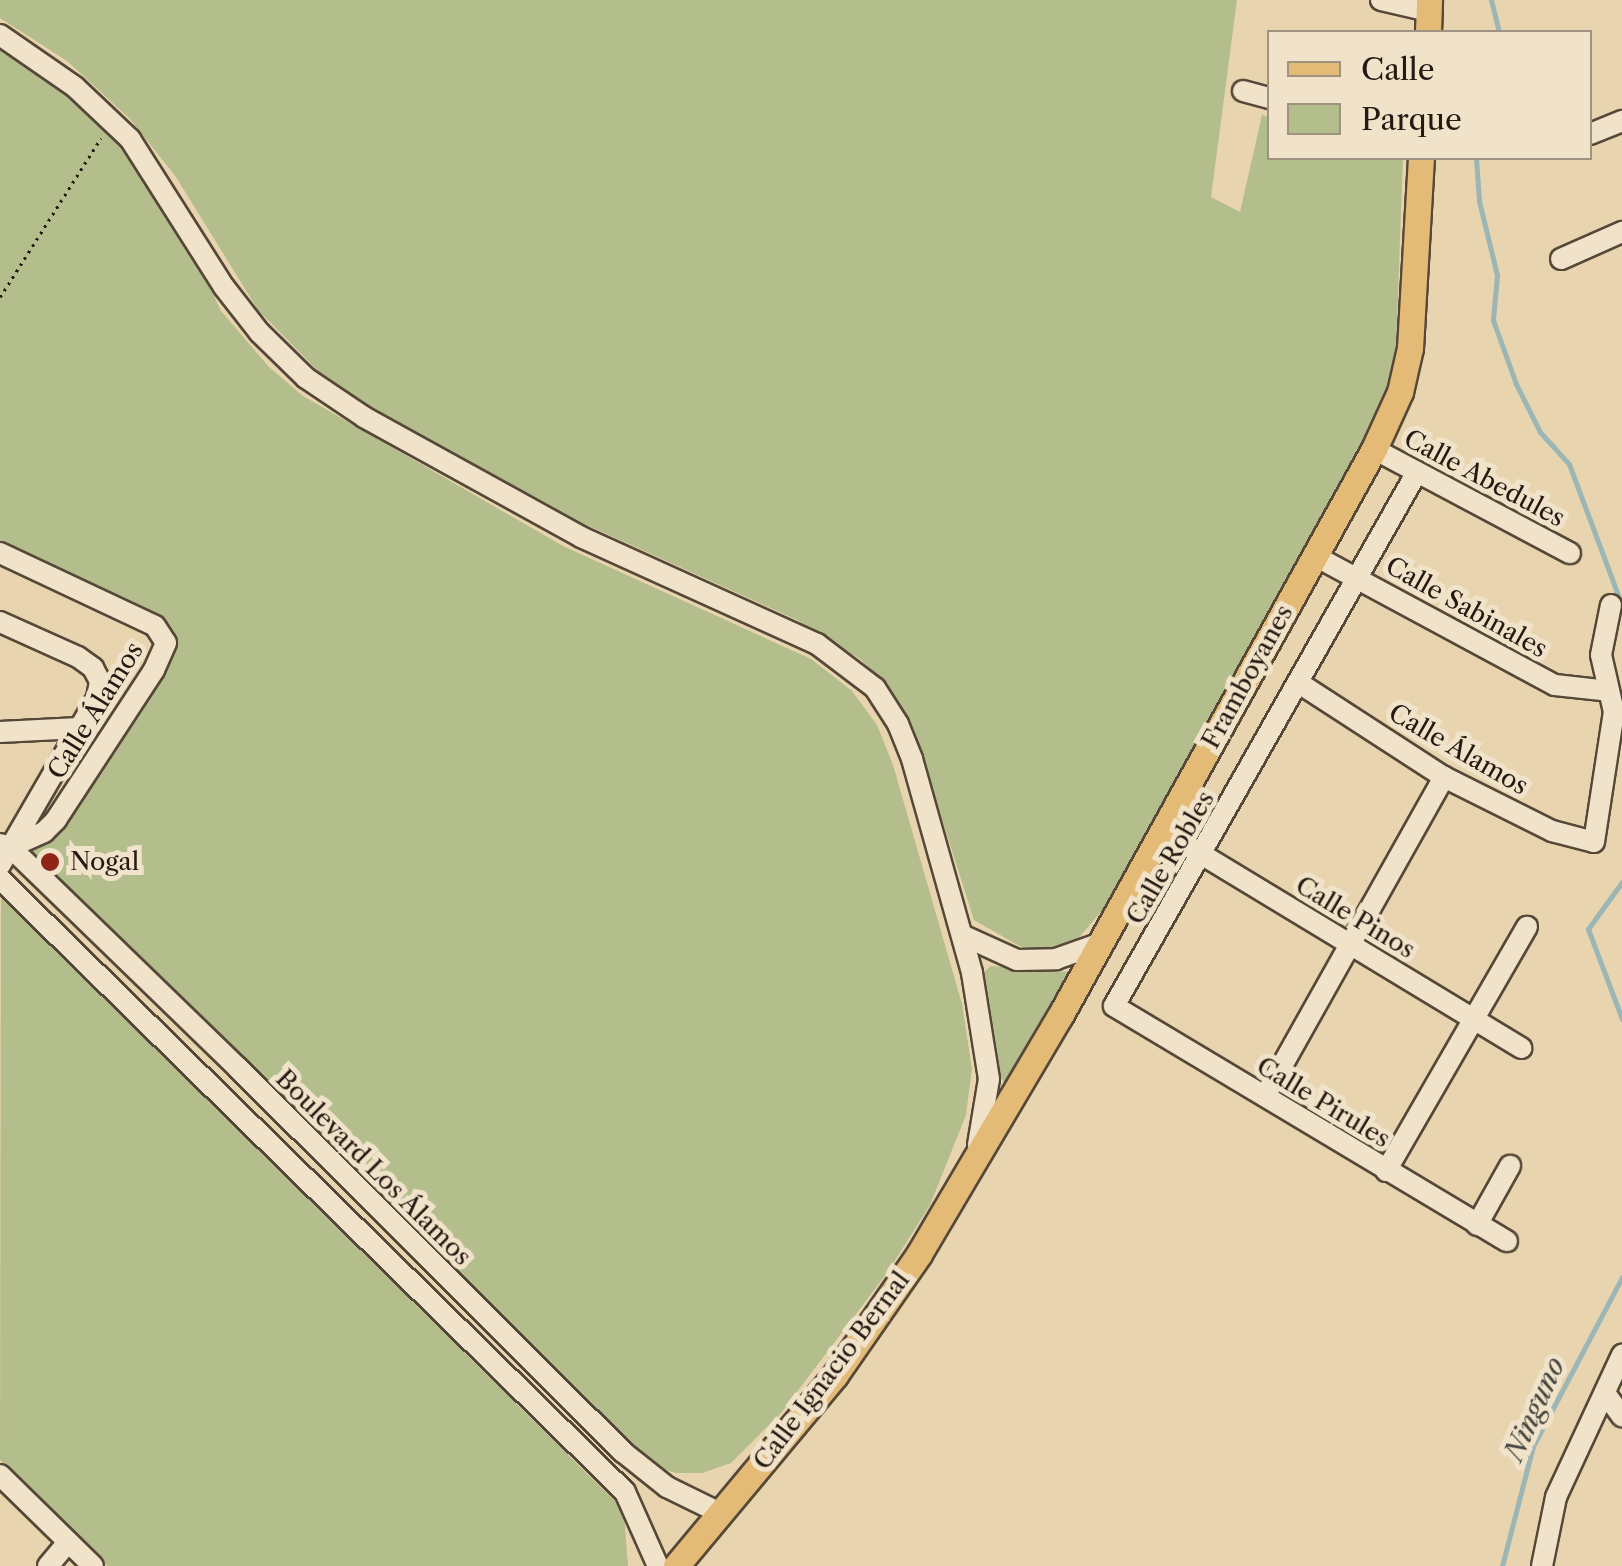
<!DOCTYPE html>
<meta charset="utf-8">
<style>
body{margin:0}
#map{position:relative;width:1622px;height:1566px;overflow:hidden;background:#e8d4ae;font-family:"Libre Caslon Text",serif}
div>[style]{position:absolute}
.green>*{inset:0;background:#b4bd8c}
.stream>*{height:5px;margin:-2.5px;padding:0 2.5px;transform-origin:2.5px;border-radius:2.5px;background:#9bb6b5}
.path>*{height:2.5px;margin-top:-1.25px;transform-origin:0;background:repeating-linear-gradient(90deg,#251911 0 2.5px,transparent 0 7.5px)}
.roads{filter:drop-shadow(2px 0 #564838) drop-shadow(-2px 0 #564838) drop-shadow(0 2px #564838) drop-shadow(0 -2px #564838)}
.minor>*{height:20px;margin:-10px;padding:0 10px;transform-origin:10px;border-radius:10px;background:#f0e3ca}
.major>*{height:25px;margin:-12.5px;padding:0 12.5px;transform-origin:12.5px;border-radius:12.5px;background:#e4ba77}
.dots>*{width:28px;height:28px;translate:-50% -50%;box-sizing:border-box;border:5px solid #f0e3ca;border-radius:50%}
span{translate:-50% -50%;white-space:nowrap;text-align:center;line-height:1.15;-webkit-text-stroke:10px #f0e3ca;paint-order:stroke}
.street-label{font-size:25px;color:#251911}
.poi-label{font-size:25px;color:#251911}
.left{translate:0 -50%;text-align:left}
.water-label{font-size:28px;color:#484842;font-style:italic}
.legend{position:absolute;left:1267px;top:30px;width:325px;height:130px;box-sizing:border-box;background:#f0e3ca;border:2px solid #9f9280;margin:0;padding:12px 18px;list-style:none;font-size:30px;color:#251911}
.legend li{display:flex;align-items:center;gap:20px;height:50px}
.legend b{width:50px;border:2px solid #9f9280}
</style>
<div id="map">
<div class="green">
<div style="clip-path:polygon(0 0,1237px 0,1211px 197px,1240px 212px,1262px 115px,1269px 117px,1270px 158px,1403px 158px,1395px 379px,1358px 465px,1108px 903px,1077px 940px,1050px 948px,1023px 948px,974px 920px,913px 728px,881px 679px,860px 659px,797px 620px,567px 516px,346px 393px,320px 373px,258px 310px,176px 177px,130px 119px,67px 61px,0 18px)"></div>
<div style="clip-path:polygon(0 46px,83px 107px,128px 150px,182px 228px,221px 311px,269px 367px,303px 396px,563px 546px,811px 659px,852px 691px,877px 725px,893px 765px,962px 1004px,972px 1069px,966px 1115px,930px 1205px,887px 1273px,781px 1413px,731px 1463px,702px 1473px,676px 1473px,648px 1465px,27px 853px,174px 637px,164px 627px,0 546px)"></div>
<div style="clip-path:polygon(1px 896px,615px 1501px,624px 1515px,628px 1566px,107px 1566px,0 1460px)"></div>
<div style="clip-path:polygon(991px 966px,1069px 972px,1005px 1083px,1000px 1078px,984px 972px)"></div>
</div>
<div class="stream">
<div style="left:1491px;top:0;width:33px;rotate:76deg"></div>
<div style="left:1476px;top:158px;width:43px;rotate:86deg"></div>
<div style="left:1479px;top:201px;width:76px;rotate:76.3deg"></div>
<div style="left:1497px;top:275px;width:45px;rotate:95.1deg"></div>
<div style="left:1493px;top:320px;width:68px;rotate:70.2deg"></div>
<div style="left:1516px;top:384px;width:54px;rotate:63.4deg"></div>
<div style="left:1540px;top:432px;width:43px;rotate:47.8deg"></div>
<div style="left:1569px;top:464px;width:152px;rotate:69.5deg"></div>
<div style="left:1622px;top:882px;width:58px;rotate:125.9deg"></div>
<div style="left:1588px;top:929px;width:96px;rotate:69.3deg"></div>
<div style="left:1502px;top:1566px;width:124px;rotate:-75.5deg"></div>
<div style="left:1533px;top:1446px;width:191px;rotate:-62.2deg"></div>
</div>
<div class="path">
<div style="left:0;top:297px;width:188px;rotate:-57.6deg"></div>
</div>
<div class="roads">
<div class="minor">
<div style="left:1381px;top:0;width:49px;rotate:12.9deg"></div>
<div style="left:0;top:35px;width:91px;rotate:34.7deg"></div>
<div style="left:75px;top:87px;width:76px;rotate:43.4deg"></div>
<div style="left:130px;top:139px;width:175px;rotate:57.6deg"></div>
<div style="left:224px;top:287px;width:57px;rotate:52.1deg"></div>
<div style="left:259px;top:332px;width:66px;rotate:44.4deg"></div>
<div style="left:306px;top:378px;width:70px;rotate:33.9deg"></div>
<div style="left:364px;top:417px;width:248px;rotate:28.9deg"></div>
<div style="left:581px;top:537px;width:259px;rotate:24.4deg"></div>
<div style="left:817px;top:644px;width:73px;rotate:37.2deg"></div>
<div style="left:875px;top:688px;width:43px;rotate:57.4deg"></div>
<div style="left:898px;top:724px;width:38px;rotate:68deg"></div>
<div style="left:912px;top:759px;width:222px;rotate:74.3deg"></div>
<div style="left:972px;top:973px;width:107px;rotate:80.9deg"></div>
<div style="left:989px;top:1079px;width:67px;rotate:99.5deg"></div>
<div style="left:1243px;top:91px;width:28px;rotate:15deg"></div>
<div style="left:1590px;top:134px;width:35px;rotate:-22deg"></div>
<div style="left:1561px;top:259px;width:67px;rotate:-23.9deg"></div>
<div style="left:1374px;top:449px;width:222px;rotate:28deg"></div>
<div style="left:1417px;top:472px;width:614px;rotate:119.57deg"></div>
<div style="left:1114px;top:1006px;width:458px;rotate:30.9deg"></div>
<div style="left:0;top:553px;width:171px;rotate:25.2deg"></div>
<div style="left:155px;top:626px;width:20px;rotate:57deg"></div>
<div style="left:166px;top:643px;width:30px;rotate:114deg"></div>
<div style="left:154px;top:670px;width:179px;rotate:123.2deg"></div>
<div style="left:56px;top:820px;width:17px;rotate:135deg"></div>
<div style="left:44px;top:832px;width:37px;rotate:156deg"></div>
<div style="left:1315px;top:556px;width:272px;rotate:28.3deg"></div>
<div style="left:1555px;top:685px;width:54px;rotate:6.3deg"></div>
<div style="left:0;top:622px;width:85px;rotate:24.2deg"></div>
<div style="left:78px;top:657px;width:19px;rotate:36deg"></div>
<div style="left:93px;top:668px;width:15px;rotate:62deg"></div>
<div style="left:100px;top:681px;width:17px;rotate:100deg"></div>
<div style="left:97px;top:698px;width:193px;rotate:120.1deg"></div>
<div style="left:1299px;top:683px;width:173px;rotate:33deg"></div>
<div style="left:1444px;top:777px;width:121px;rotate:26.6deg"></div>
<div style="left:1552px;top:831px;width:43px;rotate:14.7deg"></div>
<div style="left:1594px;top:842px;width:132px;rotate:-81.3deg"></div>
<div style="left:1614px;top:712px;width:58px;rotate:-102.8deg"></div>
<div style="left:1601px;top:655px;width:51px;rotate:-78.7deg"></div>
<div style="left:0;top:732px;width:79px;rotate:-2.9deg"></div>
<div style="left:1163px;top:831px;width:419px;rotate:31.2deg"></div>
<div style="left:0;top:844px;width:10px;rotate:17deg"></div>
<div style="left:10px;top:847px;width:318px;rotate:44.1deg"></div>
<div style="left:238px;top:1068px;width:544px;rotate:44.93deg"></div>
<div style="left:623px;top:1452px;width:56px;rotate:38.5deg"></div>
<div style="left:667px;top:1487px;width:59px;rotate:26.1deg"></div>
<div style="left:0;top:879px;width:875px;rotate:44.44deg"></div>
<div style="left:625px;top:1492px;width:81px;rotate:66deg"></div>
<div style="left:962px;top:935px;width:60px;rotate:24.4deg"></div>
<div style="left:1017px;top:960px;width:39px;rotate:-1deg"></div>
<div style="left:1056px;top:959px;width:48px;rotate:-19.6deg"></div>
<div style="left:1265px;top:1096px;width:366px;rotate:-60.7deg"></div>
<div style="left:1386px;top:1171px;width:282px;rotate:-60deg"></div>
<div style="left:1477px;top:1225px;width:68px;rotate:-60.8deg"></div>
<div style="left:1605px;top:1393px;width:29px;rotate:54deg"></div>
<div style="left:0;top:1475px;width:130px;rotate:44.4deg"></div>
<div style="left:48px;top:1566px;width:31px;rotate:-50deg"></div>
<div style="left:1542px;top:1566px;width:70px;rotate:-78.5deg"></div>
<div style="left:1556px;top:1497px;width:157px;rotate:-65.1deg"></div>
</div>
<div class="major">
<div style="left:1428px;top:32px;width:32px;rotate:-88deg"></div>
<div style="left:676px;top:1566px;width:249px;rotate:-50.2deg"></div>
<div style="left:835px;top:1375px;width:147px;rotate:-55.2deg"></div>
<div style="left:919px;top:1254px;width:277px;rotate:-59.4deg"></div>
<div style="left:1060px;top:1016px;width:648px;rotate:-61.02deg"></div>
<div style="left:1374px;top:449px;width:63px;rotate:-65.5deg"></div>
<div style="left:1400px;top:392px;width:45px;rotate:-77.2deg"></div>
<div style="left:1410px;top:348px;width:190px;rotate:-86.7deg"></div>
</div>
</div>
<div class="dots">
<div style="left:50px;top:862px;background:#8f2418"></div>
</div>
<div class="street-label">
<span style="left:1484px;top:479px;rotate:28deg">Calle Abedules</span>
<span style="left:1466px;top:608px;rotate:29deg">Calle Sabinales</span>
<span style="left:1248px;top:677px;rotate:-61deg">Framboyanes</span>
<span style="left:96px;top:711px;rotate:-58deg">Calle Álamos</span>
<span style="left:1458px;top:750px;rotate:30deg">Calle Álamos</span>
<span style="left:1171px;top:858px;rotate:-60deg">Calle Robles</span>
<span style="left:1355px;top:918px;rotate:31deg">Calle Pinos</span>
<span style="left:1323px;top:1103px;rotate:31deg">Calle Pirules</span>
<span style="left:373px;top:1168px;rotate:45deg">Boulevard Los Álamos</span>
<span style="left:832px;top:1371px;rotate:-53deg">Calle Ignacio Bernal</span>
</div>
<div class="poi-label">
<span class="left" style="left:70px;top:862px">Nogal</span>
</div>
<div class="water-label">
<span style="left:1534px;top:1409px;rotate:-66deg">Ninguno</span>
</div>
<ul class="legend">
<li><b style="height:12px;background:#e4ba77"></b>Calle</li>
<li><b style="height:28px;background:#b4bd8c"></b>Parque</li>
</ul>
</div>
